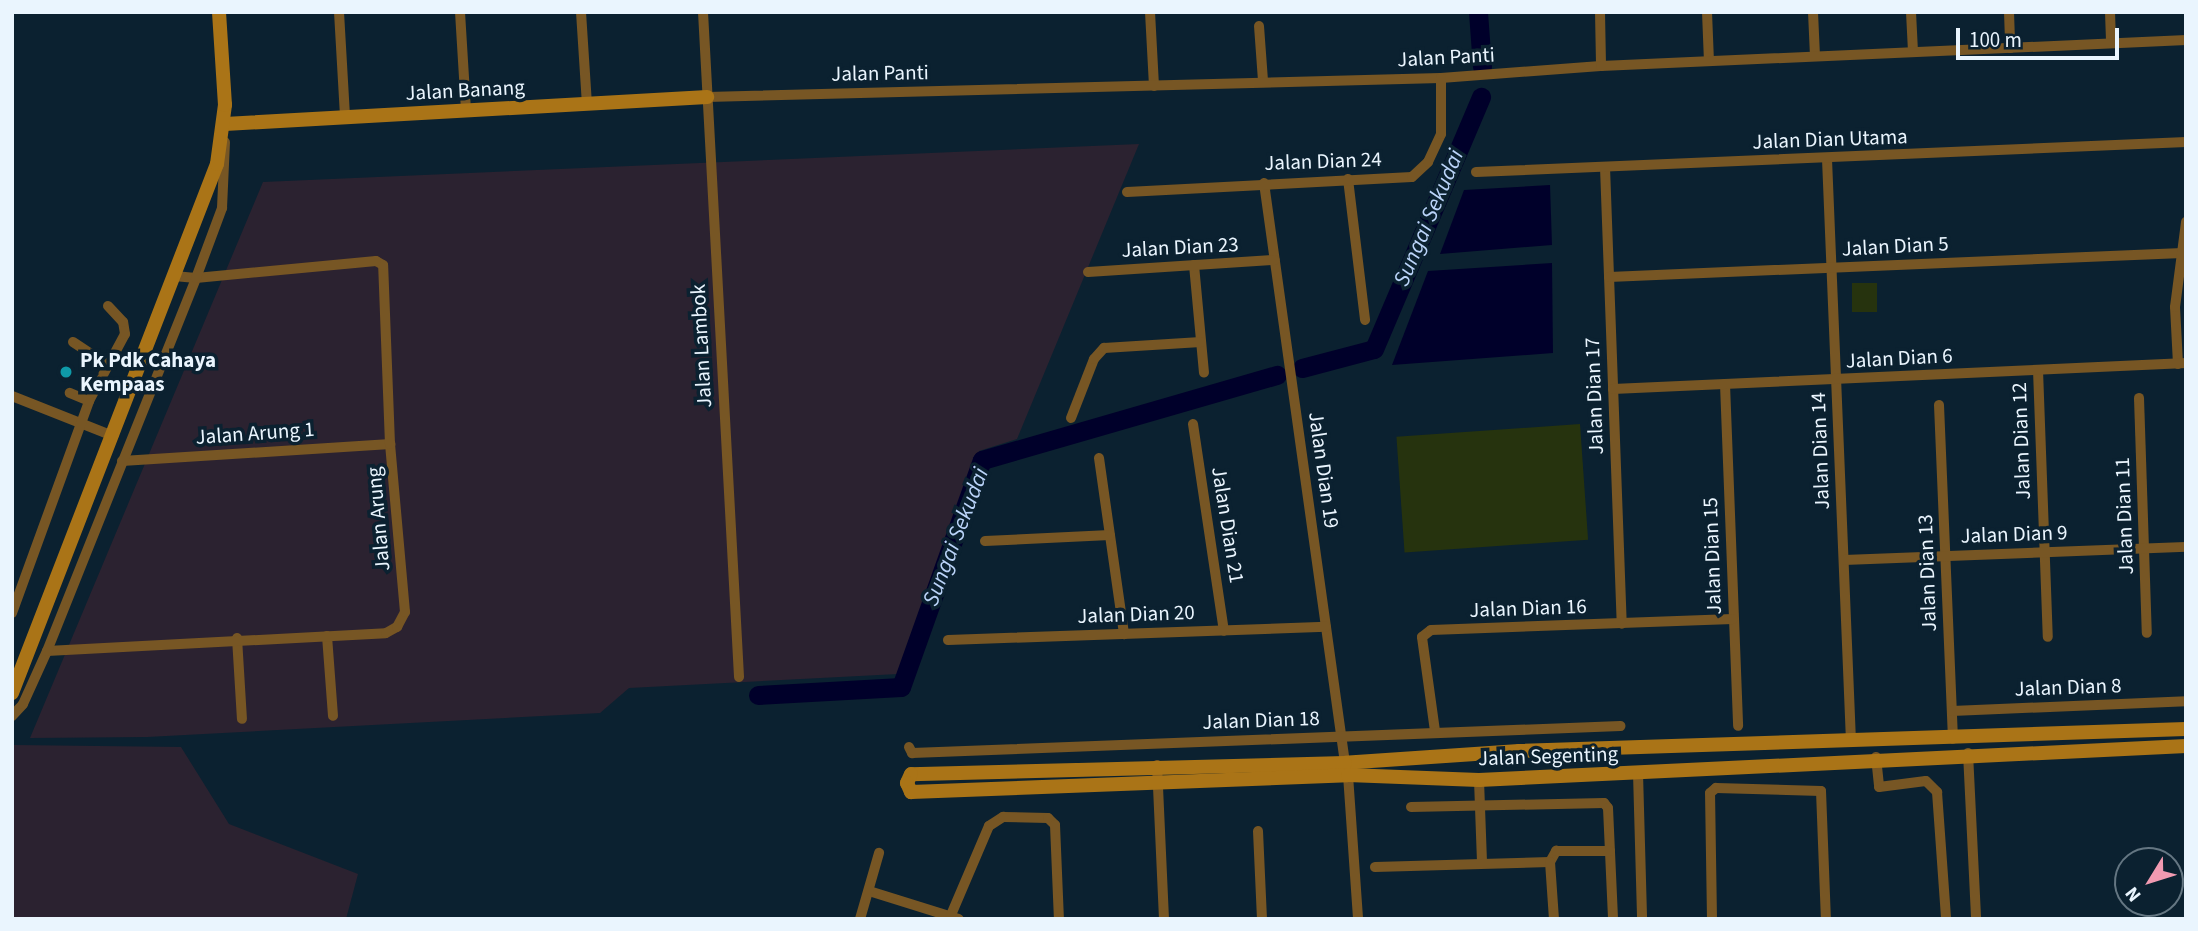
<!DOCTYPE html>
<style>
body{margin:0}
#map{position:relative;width:2198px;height:931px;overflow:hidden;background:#0b2130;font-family:"Source Sans 3",sans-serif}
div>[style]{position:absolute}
.industrial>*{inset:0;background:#2b2230}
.green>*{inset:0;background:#26330e;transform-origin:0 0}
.water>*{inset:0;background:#00002a}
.river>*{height:19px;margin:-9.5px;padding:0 9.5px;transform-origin:9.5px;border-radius:9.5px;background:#00002a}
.street>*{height:10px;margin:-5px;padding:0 5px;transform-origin:5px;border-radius:5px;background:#775624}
.secondary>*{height:14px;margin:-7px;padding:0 7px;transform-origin:7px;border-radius:7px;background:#aa7417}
.dots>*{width:19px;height:19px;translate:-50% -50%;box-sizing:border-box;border:4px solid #0b2130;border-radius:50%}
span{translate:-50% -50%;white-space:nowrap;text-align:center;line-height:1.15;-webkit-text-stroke:7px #0b2130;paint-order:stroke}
.street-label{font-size:21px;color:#eaf5fe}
.poi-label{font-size:21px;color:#eaf5fe;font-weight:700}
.left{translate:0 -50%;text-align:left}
.water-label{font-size:23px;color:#bbd4f9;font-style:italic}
.frame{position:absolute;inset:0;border:14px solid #eaf5fe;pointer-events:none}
.north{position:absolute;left:2114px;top:847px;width:70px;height:70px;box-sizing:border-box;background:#0b2130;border:2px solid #647682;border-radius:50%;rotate:232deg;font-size:19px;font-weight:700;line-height:28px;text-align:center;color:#eaf5fe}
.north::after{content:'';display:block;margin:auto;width:24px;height:32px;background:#f19ab1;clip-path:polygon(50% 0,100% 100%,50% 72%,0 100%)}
.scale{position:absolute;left:1956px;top:28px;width:163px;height:32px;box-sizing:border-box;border:4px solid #eaf5fe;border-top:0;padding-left:9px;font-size:21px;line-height:24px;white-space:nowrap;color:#eaf5fe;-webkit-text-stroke:5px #0b2130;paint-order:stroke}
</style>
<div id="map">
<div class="industrial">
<div style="clip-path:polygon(1139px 144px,1017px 439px,979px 451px,898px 674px,629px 688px,600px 713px,147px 737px,30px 738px,263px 182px)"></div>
<div style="clip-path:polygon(14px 745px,181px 747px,229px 824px,358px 874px,346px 919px,12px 919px)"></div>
</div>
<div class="green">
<div style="left:1852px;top:283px;width:25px;height:29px"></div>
<div style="left:1580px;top:424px;width:116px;height:184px;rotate:86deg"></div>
</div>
<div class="water">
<div style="clip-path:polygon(1550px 185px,1552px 245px,1440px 254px,1464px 190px)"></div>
<div style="clip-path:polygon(1552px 263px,1553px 353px,1392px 365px,1428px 271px)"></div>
</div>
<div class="river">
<div style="left:1478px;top:12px;width:55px;rotate:85.8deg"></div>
<div style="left:1302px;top:368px;width:74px;rotate:-14.8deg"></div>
<div style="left:1374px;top:349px;width:274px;rotate:-67deg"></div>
<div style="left:758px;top:695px;width:143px;rotate:-3.2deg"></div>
<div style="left:901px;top:687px;width:241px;rotate:-70.4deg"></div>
<div style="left:982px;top:460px;width:307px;rotate:-16.1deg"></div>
</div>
<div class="street">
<div style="left:339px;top:12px;width:105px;rotate:86.7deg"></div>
<div style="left:460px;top:12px;width:99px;rotate:86.5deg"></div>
<div style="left:581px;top:12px;width:92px;rotate:86.3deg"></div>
<div style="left:703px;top:12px;width:666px;rotate:86.9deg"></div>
<div style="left:1150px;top:12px;width:74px;rotate:86.9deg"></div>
<div style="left:1600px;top:12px;width:54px;rotate:88.9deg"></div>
<div style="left:1707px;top:12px;width:49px;rotate:87.7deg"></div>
<div style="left:1813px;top:12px;width:44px;rotate:87.4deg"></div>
<div style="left:1911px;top:12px;width:40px;rotate:87.1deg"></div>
<div style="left:2009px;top:12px;width:36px;rotate:88deg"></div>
<div style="left:2110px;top:12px;width:31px;rotate:88deg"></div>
<div style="left:1259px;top:26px;width:55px;rotate:85.8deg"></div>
<div style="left:707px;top:97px;width:734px;rotate:-1.48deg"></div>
<div style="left:1441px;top:78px;width:160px;rotate:-4.3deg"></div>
<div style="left:1601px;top:66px;width:586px;rotate:-2.54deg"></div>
<div style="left:1827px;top:159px;width:583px;rotate:87.64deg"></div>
<div style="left:1605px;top:167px;width:457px;rotate:87.9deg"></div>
<div style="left:1476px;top:172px;width:711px;rotate:-2.42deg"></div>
<div style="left:1348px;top:179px;width:142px;rotate:83.1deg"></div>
<div style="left:1264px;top:183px;width:586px;rotate:82.05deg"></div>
<div style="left:1127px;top:192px;width:285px;rotate:-3deg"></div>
<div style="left:1412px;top:177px;width:22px;rotate:-43deg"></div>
<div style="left:1428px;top:162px;width:31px;rotate:-65deg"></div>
<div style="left:1441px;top:134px;width:56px;rotate:-90deg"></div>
<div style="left:1194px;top:265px;width:108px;rotate:84.7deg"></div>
<div style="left:1088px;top:272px;width:187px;rotate:-3.7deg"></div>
<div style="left:1609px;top:277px;width:574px;rotate:-2.4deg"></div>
<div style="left:73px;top:342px;width:42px;rotate:33.3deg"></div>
<div style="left:2178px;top:364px;width:57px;rotate:-93deg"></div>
<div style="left:2175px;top:307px;width:86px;rotate:-82.6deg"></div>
<div style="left:2038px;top:370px;width:267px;rotate:87.9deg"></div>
<div style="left:1725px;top:384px;width:342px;rotate:87.8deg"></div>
<div style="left:1613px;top:389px;width:574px;rotate:-2.6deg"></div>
<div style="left:12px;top:396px;width:109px;rotate:21.6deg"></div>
<div style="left:2139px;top:398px;width:235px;rotate:88.1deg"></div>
<div style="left:89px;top:401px;width:76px;rotate:-61.8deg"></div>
<div style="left:125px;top:334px;width:12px;rotate:-99deg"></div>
<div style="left:123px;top:322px;width:22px;rotate:-133deg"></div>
<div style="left:1939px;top:405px;width:334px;rotate:87.6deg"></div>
<div style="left:1071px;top:418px;width:63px;rotate:-68.7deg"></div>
<div style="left:1094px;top:359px;width:15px;rotate:-48deg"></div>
<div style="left:1104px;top:348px;width:97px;rotate:-3.5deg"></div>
<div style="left:1193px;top:424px;width:209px;rotate:81.5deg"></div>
<div style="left:1099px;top:458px;width:178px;rotate:81.9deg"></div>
<div style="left:122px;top:461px;width:269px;rotate:-3.6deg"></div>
<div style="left:985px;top:541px;width:125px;rotate:-2.7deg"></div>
<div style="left:1844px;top:560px;width:342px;rotate:-2.2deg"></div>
<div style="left:12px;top:613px;width:226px;rotate:-70deg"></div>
<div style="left:89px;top:401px;width:21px;rotate:-157deg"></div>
<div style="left:327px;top:636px;width:80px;rotate:85.7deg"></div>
<div style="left:237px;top:638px;width:81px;rotate:86.5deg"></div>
<div style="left:948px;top:640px;width:378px;rotate:-2deg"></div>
<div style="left:47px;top:651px;width:339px;rotate:-3deg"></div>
<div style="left:386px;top:633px;width:13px;rotate:-29deg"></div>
<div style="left:397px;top:627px;width:17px;rotate:-62deg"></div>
<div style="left:405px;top:612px;width:169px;rotate:-95.1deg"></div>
<div style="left:390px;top:444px;width:179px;rotate:-92.2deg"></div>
<div style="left:383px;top:265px;width:8px;rotate:-150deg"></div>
<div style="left:376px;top:261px;width:181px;rotate:174.6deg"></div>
<div style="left:196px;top:278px;width:22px;rotate:-175deg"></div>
<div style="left:1952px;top:711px;width:234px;rotate:-2.4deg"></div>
<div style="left:12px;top:716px;width:16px;rotate:-47deg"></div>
<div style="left:23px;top:704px;width:58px;rotate:-65.6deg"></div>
<div style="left:47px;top:651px;width:402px;rotate:-68.2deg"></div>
<div style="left:196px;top:278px;width:75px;rotate:-69.6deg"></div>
<div style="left:222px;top:208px;width:66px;rotate:-87.4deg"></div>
<div style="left:1435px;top:731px;width:95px;rotate:-97.9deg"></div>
<div style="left:1422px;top:637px;width:11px;rotate:-38deg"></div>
<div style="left:1431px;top:630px;width:302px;rotate:-2.1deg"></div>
<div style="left:909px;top:747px;width:7px;rotate:63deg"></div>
<div style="left:912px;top:753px;width:709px;rotate:-2.18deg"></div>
<div style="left:1968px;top:753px;width:166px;rotate:87.2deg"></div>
<div style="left:1876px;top:757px;width:30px;rotate:84deg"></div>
<div style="left:1879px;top:787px;width:47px;rotate:-7.3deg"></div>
<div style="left:1926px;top:781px;width:16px;rotate:45deg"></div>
<div style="left:1937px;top:792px;width:127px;rotate:85.9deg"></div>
<div style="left:1157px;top:765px;width:154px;rotate:87.4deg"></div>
<div style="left:1638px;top:773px;width:146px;rotate:88.4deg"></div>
<div style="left:1348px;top:775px;width:144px;rotate:86deg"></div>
<div style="left:1479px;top:780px;width:83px;rotate:87.9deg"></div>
<div style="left:1411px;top:807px;width:193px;rotate:-1.2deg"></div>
<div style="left:1604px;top:803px;width:6px;rotate:51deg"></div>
<div style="left:1608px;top:808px;width:111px;rotate:87.4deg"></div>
<div style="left:1258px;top:831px;width:88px;rotate:87.4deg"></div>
<div style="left:1550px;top:862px;width:13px;rotate:-61deg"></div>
<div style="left:1556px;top:851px;width:54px"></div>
<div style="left:1375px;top:867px;width:175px;rotate:-1.6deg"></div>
<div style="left:1550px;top:862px;width:57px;rotate:86deg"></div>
<div style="left:869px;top:891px;width:94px;rotate:17.3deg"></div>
<div style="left:951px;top:915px;width:97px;rotate:-66.9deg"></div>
<div style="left:989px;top:826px;width:17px;rotate:-33deg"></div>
<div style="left:1003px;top:817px;width:45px;rotate:1.3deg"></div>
<div style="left:1048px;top:818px;width:10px;rotate:45deg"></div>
<div style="left:1055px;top:825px;width:94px;rotate:87.6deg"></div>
<div style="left:860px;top:919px;width:69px;rotate:-73.9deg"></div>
<div style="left:1712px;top:919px;width:126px;rotate:-90.9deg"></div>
<div style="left:1710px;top:793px;width:8px;rotate:-40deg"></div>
<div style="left:1716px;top:788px;width:105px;rotate:1.6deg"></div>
<div style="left:1821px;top:791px;width:128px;rotate:87.8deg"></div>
</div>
<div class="secondary">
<div style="left:225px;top:124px;width:483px;rotate:-3.2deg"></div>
<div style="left:12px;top:693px;width:567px;rotate:-68.82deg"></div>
<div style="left:217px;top:164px;width:60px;rotate:-82.3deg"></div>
<div style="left:225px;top:105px;width:93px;rotate:-93.7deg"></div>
<div style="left:2186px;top:729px;width:667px;rotate:178.11deg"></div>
<div style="left:1519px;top:751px;width:174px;rotate:176.1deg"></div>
<div style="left:1345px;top:763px;width:434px;rotate:178.5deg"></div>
<div style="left:911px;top:774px;width:10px;rotate:114deg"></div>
<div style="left:907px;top:783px;width:10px;rotate:66deg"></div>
<div style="left:911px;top:792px;width:437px;rotate:-2.2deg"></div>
<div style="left:1348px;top:775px;width:131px;rotate:2.2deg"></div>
<div style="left:1479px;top:780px;width:708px;rotate:-2.75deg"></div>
</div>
<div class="dots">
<div style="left:66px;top:372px;background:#0f9aa8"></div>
</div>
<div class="street-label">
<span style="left:1446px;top:57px;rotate:-3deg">Jalan Panti</span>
<span style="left:880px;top:73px;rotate:-1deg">Jalan Panti</span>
<span style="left:465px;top:90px;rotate:-3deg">Jalan Banang</span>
<span style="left:1830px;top:139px;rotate:-2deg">Jalan Dian Utama</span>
<span style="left:1323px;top:161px;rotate:-2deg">Jalan Dian 24</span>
<span style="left:1895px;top:246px;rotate:-3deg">Jalan Dian 5</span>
<span style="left:1180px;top:247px;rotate:-3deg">Jalan Dian 23</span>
<span style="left:701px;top:346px;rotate:-93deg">Jalan Lambok</span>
<span style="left:1899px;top:358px;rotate:-3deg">Jalan Dian 6</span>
<span style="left:1594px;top:396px;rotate:-92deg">Jalan Dian 17</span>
<span style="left:255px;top:433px;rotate:-4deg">Jalan Arung 1</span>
<span style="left:2021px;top:441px;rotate:-92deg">Jalan Dian 12</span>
<span style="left:1820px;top:451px;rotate:-92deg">Jalan Dian 14</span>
<span style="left:1324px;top:470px;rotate:82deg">Jalan Dian 19</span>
<span style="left:2124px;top:516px;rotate:-92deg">Jalan Dian 11</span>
<span style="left:378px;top:519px;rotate:-95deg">Jalan Arung</span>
<span style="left:1228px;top:525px;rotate:81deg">Jalan Dian 21</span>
<span style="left:2014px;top:534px;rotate:-2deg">Jalan Dian 9</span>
<span style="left:1712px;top:556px;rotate:-92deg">Jalan Dian 15</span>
<span style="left:1927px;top:573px;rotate:-92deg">Jalan Dian 13</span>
<span style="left:1528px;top:608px;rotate:-2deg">Jalan Dian 16</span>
<span style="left:1136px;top:614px;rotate:-2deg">Jalan Dian 20</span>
<span style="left:2068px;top:687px;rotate:-2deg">Jalan Dian 8</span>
<span style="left:1261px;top:720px;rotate:-2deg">Jalan Dian 18</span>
<span style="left:1548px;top:756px;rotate:-2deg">Jalan Segenting</span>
</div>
<div class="poi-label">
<span class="left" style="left:80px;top:372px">Pk Pdk Cahaya<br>Kempaas</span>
</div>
<div class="water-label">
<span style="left:1429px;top:218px;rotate:-67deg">Sungai Sekudai</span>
<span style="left:956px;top:537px;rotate:-69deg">Sungai Sekudai</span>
</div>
<div class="frame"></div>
<div class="north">N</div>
<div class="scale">100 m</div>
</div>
